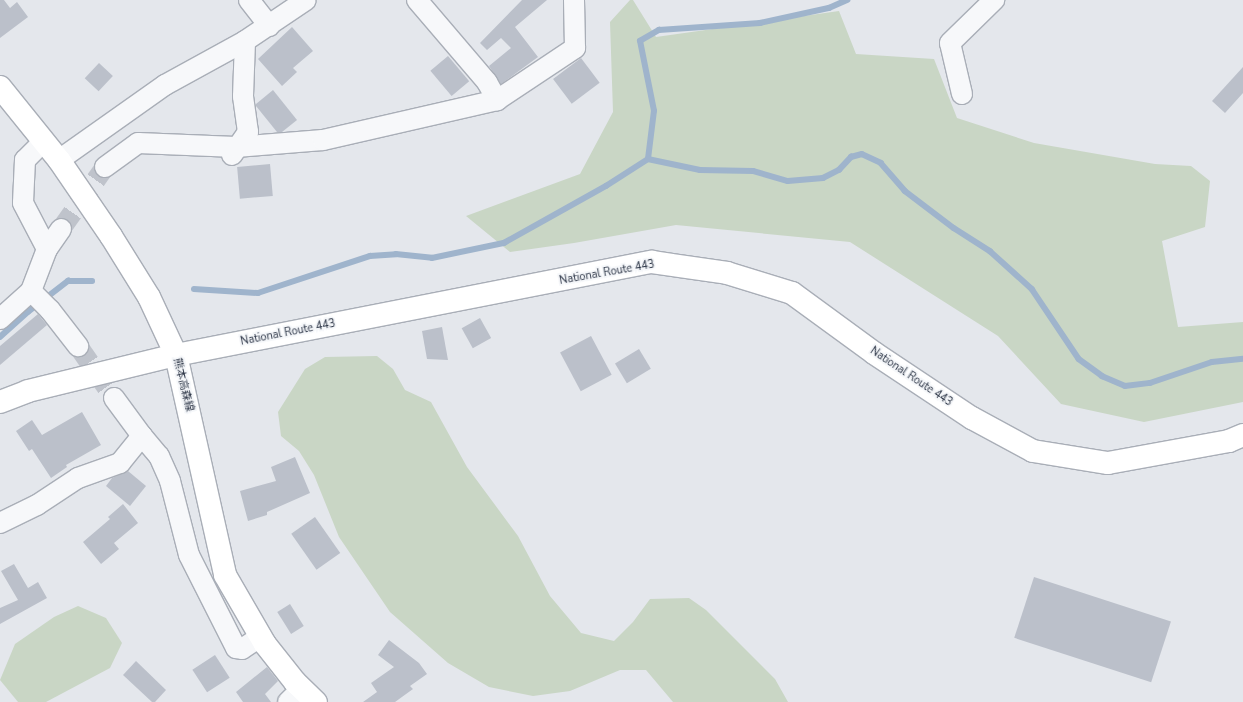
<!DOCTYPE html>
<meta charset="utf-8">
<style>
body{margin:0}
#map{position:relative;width:1243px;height:702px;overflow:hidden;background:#e4e7ec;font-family:"Nunito Sans","Noto Sans JP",sans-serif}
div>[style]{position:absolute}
.green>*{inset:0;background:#c9d6c5}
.stream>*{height:5.5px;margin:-2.75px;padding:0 2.75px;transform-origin:2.75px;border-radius:2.75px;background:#9fb4cc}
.building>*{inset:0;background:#bbc0ca;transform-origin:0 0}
.street-tunnel>*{height:20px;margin-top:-10px;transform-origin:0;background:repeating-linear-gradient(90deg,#bfc3cb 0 20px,transparent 0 30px)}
.roads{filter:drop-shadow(1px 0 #a9aeb7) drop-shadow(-1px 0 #a9aeb7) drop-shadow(0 1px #a9aeb7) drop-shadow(0 -1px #a9aeb7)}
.street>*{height:20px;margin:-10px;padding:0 10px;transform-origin:10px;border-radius:10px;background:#f7f8fa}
.primary>*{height:22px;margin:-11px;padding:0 11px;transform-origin:11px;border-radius:11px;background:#fff}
.highway>*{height:22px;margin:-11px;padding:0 11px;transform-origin:11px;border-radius:11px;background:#fff}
span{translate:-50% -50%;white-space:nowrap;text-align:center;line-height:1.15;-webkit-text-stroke:3.5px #f4f6f9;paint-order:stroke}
.street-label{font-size:11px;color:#2b3445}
</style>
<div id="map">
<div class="green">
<div style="clip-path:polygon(630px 0,633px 0,656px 37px,839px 11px,856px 54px,934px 59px,957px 118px,1034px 143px,1155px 164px,1191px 166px,1210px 181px,1205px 227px,1162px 241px,1178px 327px,1243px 322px,1243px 402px,1144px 422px,1061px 404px,998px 336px,850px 242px,676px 225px,574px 243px,510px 252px,466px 216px,580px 174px,613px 112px,610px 22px)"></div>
<div style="clip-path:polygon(377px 356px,393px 369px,405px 390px,431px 402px,467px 467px,518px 536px,550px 596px,581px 633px,614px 641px,633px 622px,650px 599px,689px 598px,706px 610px,775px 679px,788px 702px,673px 702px,646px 670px,620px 670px,570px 691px,533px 696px,489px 687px,448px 663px,390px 612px,339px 537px,314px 475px,299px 451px,281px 436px,278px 412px,305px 369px,325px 357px)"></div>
<div style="clip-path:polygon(78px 606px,106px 618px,122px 643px,110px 668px,46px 702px,18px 702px,0 680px,15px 644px,54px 617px)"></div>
</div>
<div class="stream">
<div style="left:648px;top:159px;width:48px;rotate:-82.9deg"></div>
<div style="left:654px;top:111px;width:71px;rotate:-101.3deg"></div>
<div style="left:640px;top:41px;width:22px;rotate:-30deg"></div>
<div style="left:659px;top:30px;width:101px;rotate:-4deg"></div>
<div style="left:760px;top:23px;width:71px;rotate:-12.3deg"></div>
<div style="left:829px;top:8px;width:20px;rotate:-24deg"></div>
<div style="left:194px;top:289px;width:64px;rotate:3.6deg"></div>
<div style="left:258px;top:293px;width:118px;rotate:-18.3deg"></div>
<div style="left:370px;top:256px;width:26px;rotate:-4deg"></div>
<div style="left:396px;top:254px;width:36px;rotate:6deg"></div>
<div style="left:432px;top:258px;width:74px;rotate:-11.8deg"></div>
<div style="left:504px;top:243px;width:117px;rotate:-29.2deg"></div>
<div style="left:606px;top:186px;width:50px;rotate:-32.7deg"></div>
<div style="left:648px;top:159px;width:53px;rotate:11.9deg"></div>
<div style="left:700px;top:170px;width:53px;rotate:1.1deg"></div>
<div style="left:753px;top:171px;width:36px;rotate:16deg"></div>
<div style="left:788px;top:181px;width:35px;rotate:-5deg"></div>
<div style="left:823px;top:178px;width:18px;rotate:-27deg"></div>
<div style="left:839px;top:170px;width:18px;rotate:-47deg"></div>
<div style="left:851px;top:157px;width:11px;rotate:-15deg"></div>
<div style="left:862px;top:154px;width:21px;rotate:25deg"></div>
<div style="left:881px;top:163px;width:37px;rotate:49deg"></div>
<div style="left:905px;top:191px;width:61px;rotate:37.1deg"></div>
<div style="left:954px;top:228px;width:43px;rotate:32.6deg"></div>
<div style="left:990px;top:251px;width:57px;rotate:42.1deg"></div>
<div style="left:1032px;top:289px;width:84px;rotate:56.1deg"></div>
<div style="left:1079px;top:359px;width:29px;rotate:36deg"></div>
<div style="left:1102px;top:376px;width:25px;rotate:23deg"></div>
<div style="left:1125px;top:386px;width:25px;rotate:-7deg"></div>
<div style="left:1150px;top:383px;width:65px;rotate:-18.7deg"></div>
<div style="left:1212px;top:362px;width:31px;rotate:-6deg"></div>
<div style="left:0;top:337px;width:38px;rotate:-42deg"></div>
<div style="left:28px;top:312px;width:51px;rotate:-37.8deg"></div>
<div style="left:68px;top:281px;width:24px"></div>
</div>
<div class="building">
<div style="clip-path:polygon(0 0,4px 0,10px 8px,17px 2px,28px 17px,0 38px)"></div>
<div style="clip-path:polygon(522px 0,547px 0,515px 27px,538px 57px,501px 84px,489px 66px,511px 48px,501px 38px,487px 50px,480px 43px)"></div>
<div style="clip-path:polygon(292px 27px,313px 51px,293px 68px,297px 72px,282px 86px,258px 59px)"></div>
<div style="left:448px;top:56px;width:33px;height:23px;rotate:50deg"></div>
<div style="left:581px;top:58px;width:31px;height:35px;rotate:53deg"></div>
<div style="left:99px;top:63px;width:19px;height:21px;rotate:43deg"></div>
<div style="clip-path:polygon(1243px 67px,1243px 93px,1225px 113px,1212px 101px)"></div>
<div style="clip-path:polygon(273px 90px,297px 120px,282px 132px,277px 132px,256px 106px,256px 104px)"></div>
<div style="left:270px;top:164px;width:32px;height:33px;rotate:85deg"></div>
<div style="clip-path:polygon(38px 314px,47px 325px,0 365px,0 346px)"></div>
<div style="left:480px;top:318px;width:23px;height:21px;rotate:61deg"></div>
<div style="clip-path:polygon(442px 327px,448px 360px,427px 359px,422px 331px)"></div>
<div style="left:591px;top:336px;width:44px;height:35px;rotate:62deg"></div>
<div style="left:639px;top:349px;width:23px;height:28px;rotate:59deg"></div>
<div style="clip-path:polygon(82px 412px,101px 445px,66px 465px,67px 467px,51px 478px,32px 449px,29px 451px,16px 431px,32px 420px,42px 435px)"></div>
<div style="clip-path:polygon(295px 457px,310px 493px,267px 512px,267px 515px,248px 521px,240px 491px,276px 481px,271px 467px)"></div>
<div style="clip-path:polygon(128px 471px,146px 486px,130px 506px,106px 486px,112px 478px)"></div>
<div style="clip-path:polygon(123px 504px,138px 523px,114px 543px,119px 549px,101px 564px,83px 542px,110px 519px,108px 517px)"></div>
<div style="left:315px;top:517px;width:44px;height:29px;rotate:55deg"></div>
<div style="clip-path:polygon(14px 564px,28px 588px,38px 582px,47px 598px,0 624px,0 608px,18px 600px,1px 571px)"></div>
<div style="left:1034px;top:577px;width:144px;height:64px;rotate:18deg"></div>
<div style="left:290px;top:604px;width:26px;height:15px;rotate:58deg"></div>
<div style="clip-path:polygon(389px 640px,419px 663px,427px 674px,410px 686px,413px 689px,395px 702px,363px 702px,377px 692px,371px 683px,394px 667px,378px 655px)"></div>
<div style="left:215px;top:655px;width:27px;height:27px;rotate:57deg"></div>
<div style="clip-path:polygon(136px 661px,166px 690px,155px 702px,152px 702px,123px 675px)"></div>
<div style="clip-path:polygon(267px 667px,278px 681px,265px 694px,271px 702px,243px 702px,236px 692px)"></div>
</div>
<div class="street-tunnel">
<div style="left:61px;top:229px;width:76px;rotate:-54.6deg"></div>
<div style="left:78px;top:346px;width:63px;rotate:55.3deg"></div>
</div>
<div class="roads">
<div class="street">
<div style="left:249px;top:0;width:33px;rotate:52deg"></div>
<div style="left:417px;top:0;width:108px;rotate:49.5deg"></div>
<div style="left:487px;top:82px;width:21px;rotate:61deg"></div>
<div style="left:962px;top:94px;width:52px;rotate:-103.2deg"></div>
<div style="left:950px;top:43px;width:62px;rotate:-44.3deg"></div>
<div style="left:44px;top:141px;width:27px;rotate:135deg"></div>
<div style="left:25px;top:160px;width:43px;rotate:92.7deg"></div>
<div style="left:23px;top:203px;width:52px;rotate:62.4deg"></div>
<div style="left:232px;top:155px;width:28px;rotate:-55deg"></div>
<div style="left:248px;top:132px;width:36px;rotate:-98deg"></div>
<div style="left:243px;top:96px;width:55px;rotate:-87.9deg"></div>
<div style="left:245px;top:41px;width:73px;rotate:-33.9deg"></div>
<div style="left:59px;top:160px;width:130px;rotate:-35.3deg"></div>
<div style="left:165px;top:85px;width:91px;rotate:-28.8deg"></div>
<div style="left:105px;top:167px;width:41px;rotate:-36deg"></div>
<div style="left:138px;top:143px;width:98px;rotate:2.3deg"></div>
<div style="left:236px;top:147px;width:87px;rotate:-4.6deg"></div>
<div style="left:323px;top:140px;width:179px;rotate:-12.9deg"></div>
<div style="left:497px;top:100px;width:94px;rotate:-33.7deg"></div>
<div style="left:575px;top:48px;width:48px;rotate:-91.2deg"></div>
<div style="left:61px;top:229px;width:24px;rotate:125deg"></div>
<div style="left:47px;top:249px;width:45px;rotate:110.9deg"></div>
<div style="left:31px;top:291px;width:27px;rotate:45deg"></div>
<div style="left:50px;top:310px;width:46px;rotate:52.1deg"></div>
<div style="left:0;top:319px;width:42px;rotate:-42.1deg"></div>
<div style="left:114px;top:398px;width:47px;rotate:53.6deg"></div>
<div style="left:142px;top:436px;width:26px;rotate:50deg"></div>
<div style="left:159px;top:456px;width:27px;rotate:66deg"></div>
<div style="left:170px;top:481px;width:76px;rotate:75.6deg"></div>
<div style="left:189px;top:555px;width:104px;rotate:63.2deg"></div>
<div style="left:236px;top:648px;width:6px;rotate:9deg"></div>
<div style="left:242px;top:649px;width:23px;rotate:-34deg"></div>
<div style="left:0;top:523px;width:41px;rotate:-25.9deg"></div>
<div style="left:37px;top:505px;width:49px;rotate:-33.4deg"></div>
<div style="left:78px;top:478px;width:45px;rotate:-19.7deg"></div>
<div style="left:120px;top:463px;width:35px;rotate:-51deg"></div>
<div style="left:288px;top:702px;width:18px;rotate:-45deg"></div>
</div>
<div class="primary">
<div style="left:0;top:87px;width:94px;rotate:51.1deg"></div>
<div style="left:59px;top:160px;width:92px;rotate:55.6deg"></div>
<div style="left:111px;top:236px;width:72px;rotate:58.1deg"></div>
<div style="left:149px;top:297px;width:64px;rotate:65deg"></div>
<div style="left:176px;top:355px;width:225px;rotate:77.4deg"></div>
<div style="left:225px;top:575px;width:80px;rotate:59.9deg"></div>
<div style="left:265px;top:644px;width:48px;rotate:51.7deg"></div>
<div style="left:295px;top:682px;width:29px;rotate:44deg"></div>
</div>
<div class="highway">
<div style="left:0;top:402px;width:30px;rotate:-21deg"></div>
<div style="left:28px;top:391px;width:152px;rotate:-13.7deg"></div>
<div style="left:176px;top:355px;width:485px;rotate:-11.1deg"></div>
<div style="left:652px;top:262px;width:76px;rotate:8.3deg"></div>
<div style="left:727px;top:273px;width:68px;rotate:17.1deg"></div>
<div style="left:792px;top:293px;width:102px;rotate:36.2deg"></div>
<div style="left:874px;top:353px;width:118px;rotate:33.6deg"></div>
<div style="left:972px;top:418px;width:69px;rotate:28.4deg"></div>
<div style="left:1033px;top:451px;width:76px;rotate:9.1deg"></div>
<div style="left:1108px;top:463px;width:123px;rotate:-10.3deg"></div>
<div style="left:1229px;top:441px;width:15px;rotate:-23deg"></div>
</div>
</div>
<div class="street-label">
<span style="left:607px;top:273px;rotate:-10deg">National Route 443</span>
<span style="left:288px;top:333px;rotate:-11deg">National Route 443</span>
<span style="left:911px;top:377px;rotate:34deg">National Route 443</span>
<span style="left:183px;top:385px;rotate:76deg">熊本高森線</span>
</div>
</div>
